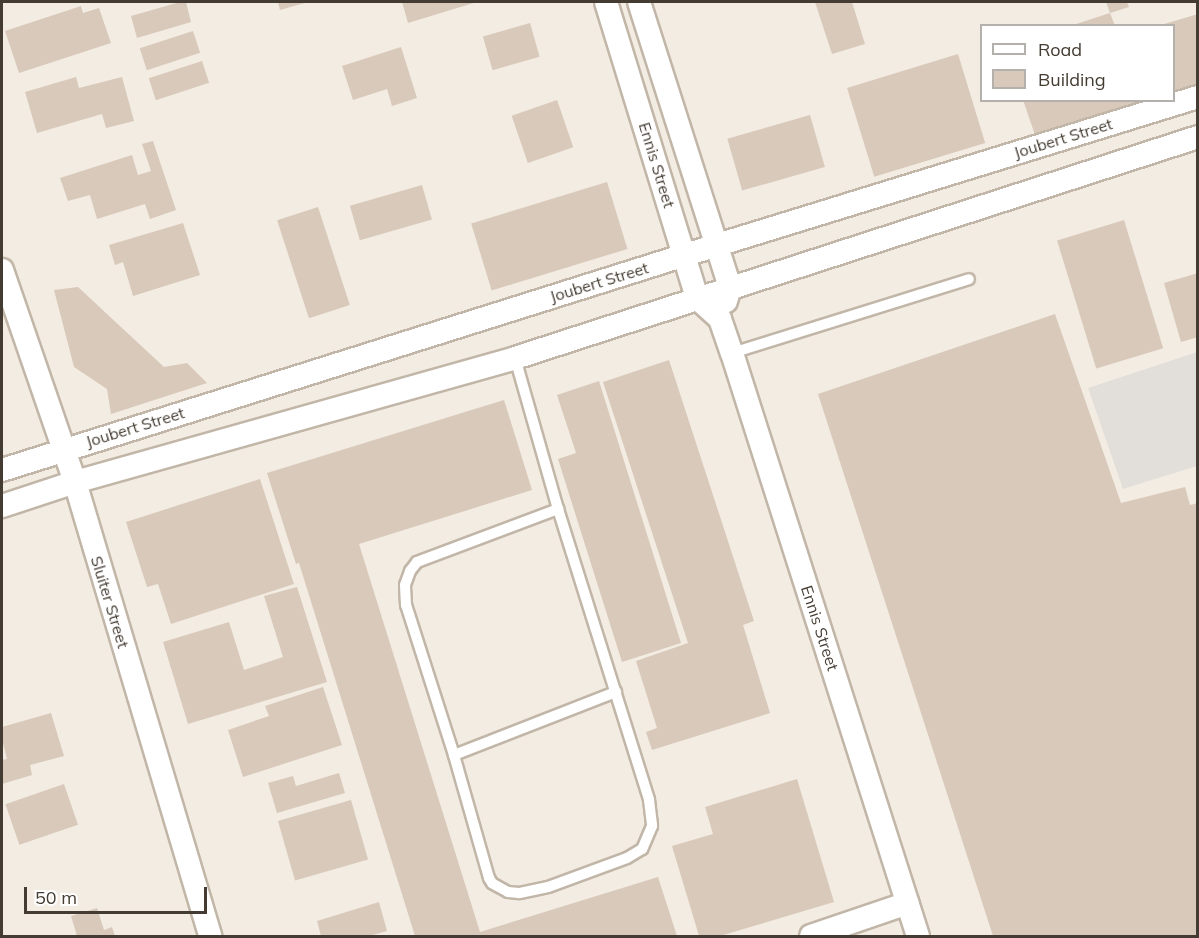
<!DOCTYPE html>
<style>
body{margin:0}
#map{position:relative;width:1199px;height:938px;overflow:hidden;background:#f3ece2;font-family:Mulish,sans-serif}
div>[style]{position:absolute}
.parking>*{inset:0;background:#e2dfdb}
.building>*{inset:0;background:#d8c9ba;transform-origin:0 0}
.roads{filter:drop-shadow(2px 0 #c1b6a7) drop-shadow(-2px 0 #c1b6a7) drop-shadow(0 2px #c1b6a7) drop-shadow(0 -2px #c1b6a7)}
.lane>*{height:10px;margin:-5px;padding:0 5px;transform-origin:5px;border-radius:5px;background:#fff}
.street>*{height:22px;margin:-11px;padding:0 11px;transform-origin:11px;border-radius:11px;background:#fff}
span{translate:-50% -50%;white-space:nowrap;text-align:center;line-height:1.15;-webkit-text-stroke:4.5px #fff;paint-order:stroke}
.street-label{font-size:16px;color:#443c32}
.frame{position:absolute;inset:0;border:3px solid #443c32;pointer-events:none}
.legend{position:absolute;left:980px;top:24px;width:195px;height:78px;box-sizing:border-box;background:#fff;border:2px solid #b4b1ad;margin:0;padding:8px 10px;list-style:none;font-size:18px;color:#443c32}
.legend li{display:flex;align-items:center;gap:12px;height:30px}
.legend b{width:30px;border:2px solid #b4b1ad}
.scale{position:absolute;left:24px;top:887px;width:183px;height:27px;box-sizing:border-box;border:3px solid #443c32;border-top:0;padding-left:8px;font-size:18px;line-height:21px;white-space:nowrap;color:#443c32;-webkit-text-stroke:4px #fff;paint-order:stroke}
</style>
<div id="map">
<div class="parking">
<div style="clip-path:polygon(1197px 352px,1197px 466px,1123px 489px,1088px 388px)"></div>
</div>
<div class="building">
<div style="clip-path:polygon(180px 2px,186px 2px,191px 22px,137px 38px,131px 16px)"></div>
<div style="clip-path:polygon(278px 2px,308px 2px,280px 10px)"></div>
<div style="clip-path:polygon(402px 2px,477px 2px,408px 23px)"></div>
<div style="clip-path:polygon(815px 2px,852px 2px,865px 44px,832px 54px)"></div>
<div style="clip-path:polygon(1106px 2px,1127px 2px,1129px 7px,1110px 13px,1115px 26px,1070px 26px,1110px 13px)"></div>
<div style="clip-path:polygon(81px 6px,83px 13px,99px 8px,111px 43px,19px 73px,5px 31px)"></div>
<div style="clip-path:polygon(1198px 14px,1198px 84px,1174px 91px,1174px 26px,1161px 25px)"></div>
<div style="left:530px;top:23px;width:35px;height:49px;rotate:74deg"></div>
<div style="left:193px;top:31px;width:23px;height:56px;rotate:72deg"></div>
<div style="clip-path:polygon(401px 47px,417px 98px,392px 106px,387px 89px,353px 100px,342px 66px)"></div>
<div style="left:958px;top:54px;width:93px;height:116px;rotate:73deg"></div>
<div style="left:202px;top:61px;width:23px;height:56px;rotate:72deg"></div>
<div style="clip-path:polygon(76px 77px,79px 88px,122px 77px,134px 121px,106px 128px,102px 114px,37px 133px,25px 92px)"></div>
<div style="left:557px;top:100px;width:50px;height:48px;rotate:71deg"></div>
<div style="clip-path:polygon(1023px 100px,1139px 100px,1139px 101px,1035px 135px)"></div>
<div style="left:810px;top:115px;width:54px;height:86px;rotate:74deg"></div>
<div style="clip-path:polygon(153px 141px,176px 210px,150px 219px,145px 204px,97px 219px,90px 195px,68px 201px,60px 178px,132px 155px,138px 175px,151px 171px,142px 144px)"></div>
<div style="left:607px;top:182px;width:70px;height:142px;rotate:73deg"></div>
<div style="left:422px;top:185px;width:36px;height:75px;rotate:74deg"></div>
<div style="left:318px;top:207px;width:103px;height:43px;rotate:72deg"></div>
<div style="left:1124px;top:220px;width:134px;height:70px;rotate:73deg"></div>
<div style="clip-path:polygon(183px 223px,200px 275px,133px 296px,123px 262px,115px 265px,109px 245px)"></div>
<div style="clip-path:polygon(1198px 273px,1198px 337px,1181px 342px,1164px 283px)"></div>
<div style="clip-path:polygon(78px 287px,164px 367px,187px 363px,207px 383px,111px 414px,107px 389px,74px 367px,54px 290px)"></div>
<div style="clip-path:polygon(1055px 314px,1121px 503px,1185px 487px,1190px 505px,1198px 503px,1198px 936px,993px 936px,818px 394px)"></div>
<div style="clip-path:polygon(669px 360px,754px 621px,743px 625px,770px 713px,652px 750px,646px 732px,657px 728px,636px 661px,688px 643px,603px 382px)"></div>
<div style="clip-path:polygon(599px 381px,681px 643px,622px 662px,558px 459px,576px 453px,557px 395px)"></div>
<div style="clip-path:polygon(504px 400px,532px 490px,359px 544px,480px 932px,658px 877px,677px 936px,415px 936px,299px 563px,296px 564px,267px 473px)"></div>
<div style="clip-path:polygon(260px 479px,294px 584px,171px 624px,158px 584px,147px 587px,126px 522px)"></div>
<div style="clip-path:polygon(297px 587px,327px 682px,188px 724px,163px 642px,229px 622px,244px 670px,283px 657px,264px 596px)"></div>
<div style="clip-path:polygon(323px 687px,342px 745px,243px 777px,228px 730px,269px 716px,265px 706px)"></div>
<div style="clip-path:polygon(51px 713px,64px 756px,30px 765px,32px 775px,2px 784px,2px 760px,7px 759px,2px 739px,2px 727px)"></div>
<div style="clip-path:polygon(339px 773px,345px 793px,277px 813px,268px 783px,293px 776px,296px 786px)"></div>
<div style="clip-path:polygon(797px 779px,834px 902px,720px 936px,699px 936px,672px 846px,713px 834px,705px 807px)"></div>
<div style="left:64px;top:784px;width:43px;height:62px;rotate:71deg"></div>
<div style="left:351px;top:800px;width:62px;height:76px;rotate:74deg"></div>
<div style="clip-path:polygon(379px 902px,387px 931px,369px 936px,321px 936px,317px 921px)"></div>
<div style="clip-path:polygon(97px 908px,104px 930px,112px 927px,115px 936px,77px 936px,71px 916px)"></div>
</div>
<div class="roads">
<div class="lane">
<div style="left:732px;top:353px;width:248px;rotate:-17.3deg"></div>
<div style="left:515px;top:358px;width:157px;rotate:74.1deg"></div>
<div style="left:558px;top:509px;width:305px;rotate:72.6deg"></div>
<div style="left:649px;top:800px;width:26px;rotate:83deg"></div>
<div style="left:652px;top:826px;width:25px;rotate:113deg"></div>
<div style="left:642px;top:849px;width:17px;rotate:149deg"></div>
<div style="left:627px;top:858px;width:84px;rotate:159.8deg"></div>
<div style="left:548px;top:887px;width:30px;rotate:168deg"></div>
<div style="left:519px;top:893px;width:11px;rotate:-175deg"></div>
<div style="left:508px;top:892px;width:18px;rotate:-151deg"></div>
<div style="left:492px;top:883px;width:6px;rotate:-121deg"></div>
<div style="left:489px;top:878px;width:128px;rotate:-105.9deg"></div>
<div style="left:454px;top:755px;width:157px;rotate:-107.7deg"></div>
<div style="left:406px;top:605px;width:20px;rotate:-93deg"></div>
<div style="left:405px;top:585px;width:15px;rotate:-70deg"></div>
<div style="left:410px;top:571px;width:11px;rotate:-52deg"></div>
<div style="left:417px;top:562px;width:151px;rotate:-20.6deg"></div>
<div style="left:454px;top:755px;width:174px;rotate:-21.3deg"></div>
</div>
<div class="street">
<div style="left:606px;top:2px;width:310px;rotate:72.9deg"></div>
<div style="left:697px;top:298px;width:31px;rotate:42deg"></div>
<div style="left:720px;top:319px;width:36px;rotate:71deg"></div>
<div style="left:732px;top:353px;width:612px;rotate:72.31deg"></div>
<div style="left:639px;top:2px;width:300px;rotate:72.3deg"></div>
<div style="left:730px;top:288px;width:14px;rotate:107deg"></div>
<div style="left:2px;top:270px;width:224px;rotate:71deg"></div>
<div style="left:75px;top:482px;width:474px;rotate:73.4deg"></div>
<div style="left:2px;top:470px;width:716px;rotate:-17.47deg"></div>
<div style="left:685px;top:255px;width:537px;rotate:-17.12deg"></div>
<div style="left:2px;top:506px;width:77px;rotate:-18.2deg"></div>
<div style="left:75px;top:482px;width:457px;rotate:-15.7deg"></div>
<div style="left:515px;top:358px;width:718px;rotate:-17.93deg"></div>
<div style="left:811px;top:936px;width:102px;rotate:-18.8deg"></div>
</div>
</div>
<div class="street-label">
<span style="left:1063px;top:138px;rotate:-17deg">Joubert Street</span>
<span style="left:657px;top:165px;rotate:73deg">Ennis Street</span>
<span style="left:599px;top:282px;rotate:-17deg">Joubert Street</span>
<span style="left:135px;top:427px;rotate:-17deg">Joubert Street</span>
<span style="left:110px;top:602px;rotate:73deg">Sluiter Street</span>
<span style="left:820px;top:628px;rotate:72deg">Ennis Street</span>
</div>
<div class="frame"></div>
<ul class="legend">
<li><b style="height:8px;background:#fff"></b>Road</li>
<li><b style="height:16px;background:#d8c9ba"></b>Building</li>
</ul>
<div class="scale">50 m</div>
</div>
